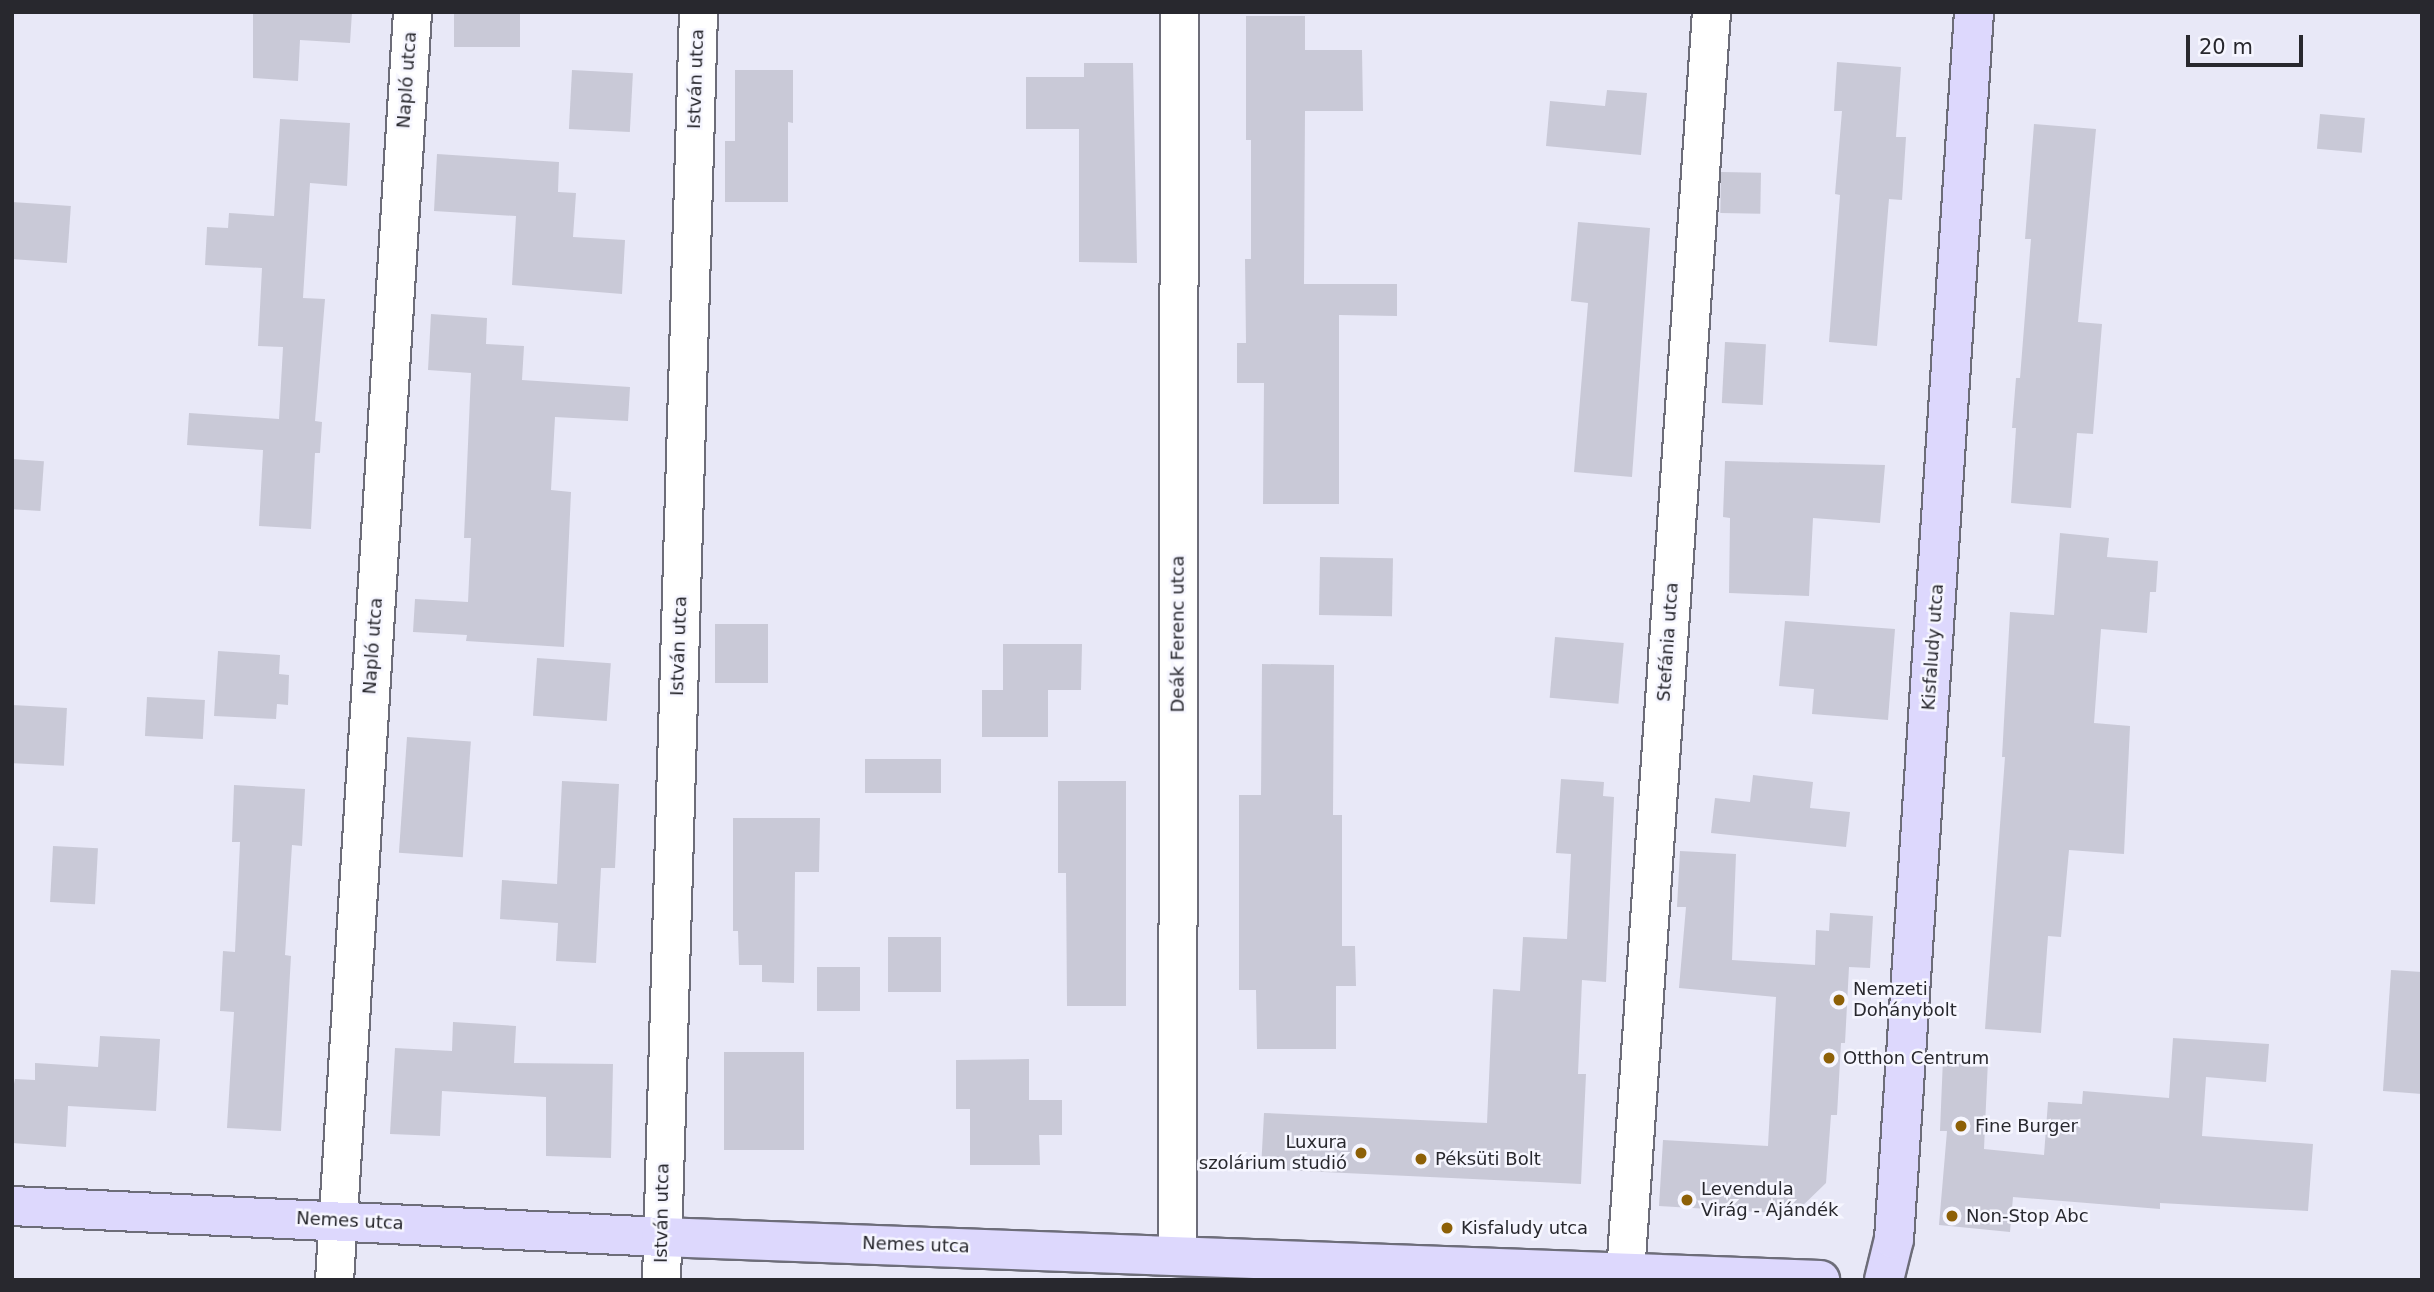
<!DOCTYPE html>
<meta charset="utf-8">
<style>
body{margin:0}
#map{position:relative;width:2434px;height:1292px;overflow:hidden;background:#e8e8f7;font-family:"DejaVu Sans",sans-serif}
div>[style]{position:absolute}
.building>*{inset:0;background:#c9c9d7;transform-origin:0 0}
.roads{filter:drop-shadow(2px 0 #6d6d79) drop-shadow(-2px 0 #6d6d79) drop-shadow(0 2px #6d6d79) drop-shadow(0 -2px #6d6d79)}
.street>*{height:37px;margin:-18.5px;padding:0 18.5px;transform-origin:18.5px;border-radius:18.5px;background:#fff}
.secondary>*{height:38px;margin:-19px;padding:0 19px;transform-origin:19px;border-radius:19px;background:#ddd8fd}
.dots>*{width:19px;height:19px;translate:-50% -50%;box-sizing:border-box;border:4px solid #f6f6ff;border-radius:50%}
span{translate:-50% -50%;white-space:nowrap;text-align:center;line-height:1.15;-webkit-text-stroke:5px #f6f6ff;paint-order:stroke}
.street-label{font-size:18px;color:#28282e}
.poi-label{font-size:18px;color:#28282e}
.left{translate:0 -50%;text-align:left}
.right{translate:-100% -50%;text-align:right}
.frame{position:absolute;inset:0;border:14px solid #28282e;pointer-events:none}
.scale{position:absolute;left:2186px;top:35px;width:117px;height:32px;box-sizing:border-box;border:4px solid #28282e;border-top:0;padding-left:9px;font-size:21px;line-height:24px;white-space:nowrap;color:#28282e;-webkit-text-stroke:5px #f6f6ff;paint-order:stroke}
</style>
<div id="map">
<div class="building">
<div style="clip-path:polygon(253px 12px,352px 12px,350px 43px,300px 40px,298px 81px,253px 78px)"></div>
<div style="left:454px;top:12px;width:66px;height:35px"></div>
<div style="clip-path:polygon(1246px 16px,1305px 16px,1305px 50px,1362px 50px,1363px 111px,1305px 111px,1304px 284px,1397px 284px,1397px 316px,1339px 315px,1339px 504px,1263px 504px,1264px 383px,1237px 383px,1237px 343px,1246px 343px,1245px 259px,1251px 259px,1251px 140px,1246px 140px)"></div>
<div style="clip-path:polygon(1837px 62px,1901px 67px,1896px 137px,1906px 137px,1902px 200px,1889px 199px,1877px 346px,1829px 342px,1840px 195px,1835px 194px,1842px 111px,1834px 111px)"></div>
<div style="clip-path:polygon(1084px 63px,1133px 63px,1137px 263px,1079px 262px,1079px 129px,1026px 129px,1026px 77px,1084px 77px)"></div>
<div style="left:572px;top:70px;width:61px;height:59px;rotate:3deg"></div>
<div style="clip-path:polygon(735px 70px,793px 70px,793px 123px,788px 122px,788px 202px,725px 202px,725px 141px,735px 141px)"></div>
<div style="clip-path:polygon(1607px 90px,1647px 93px,1641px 155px,1546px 146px,1550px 101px,1605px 106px)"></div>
<div style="left:2320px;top:114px;width:45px;height:35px;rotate:5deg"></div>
<div style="clip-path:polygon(280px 119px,350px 123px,347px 186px,310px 183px,303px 298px,325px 299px,315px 421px,322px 422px,320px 453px,315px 453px,311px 529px,259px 526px,263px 450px,187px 445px,189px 413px,279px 419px,283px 347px,258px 346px,262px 268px,205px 265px,207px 227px,228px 228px,229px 213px,274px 216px)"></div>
<div style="clip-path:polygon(2034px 124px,2096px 129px,2078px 322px,2102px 324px,2093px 434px,2077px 433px,2071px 508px,2011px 503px,2016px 428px,2012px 428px,2016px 378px,2020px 378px,2031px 239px,2025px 239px)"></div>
<div style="clip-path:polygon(437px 154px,559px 162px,558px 192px,576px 193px,573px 237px,625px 240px,622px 294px,512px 285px,516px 216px,434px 211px)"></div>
<div style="left:1721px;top:172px;width:40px;height:41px;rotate:1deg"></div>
<div style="left:12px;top:202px;width:59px;height:57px;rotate:4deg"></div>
<div style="clip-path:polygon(1578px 222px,1650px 228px,1632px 477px,1574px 472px,1588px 303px,1571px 301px)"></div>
<div style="clip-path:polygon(431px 314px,487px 318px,486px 344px,524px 346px,522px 380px,630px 387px,628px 421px,555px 417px,551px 490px,571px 492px,564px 647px,466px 641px,467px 635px,413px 632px,415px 599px,468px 602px,471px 538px,464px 538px,471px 373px,428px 370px)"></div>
<div style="left:1725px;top:342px;width:41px;height:61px;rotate:3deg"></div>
<div style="left:12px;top:459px;width:32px;height:50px;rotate:4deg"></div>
<div style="clip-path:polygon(1725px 461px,1885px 465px,1880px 523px,1813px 518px,1809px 596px,1729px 593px,1730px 518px,1723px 517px)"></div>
<div style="clip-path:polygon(2060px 533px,2109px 538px,2107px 557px,2158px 561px,2156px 592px,2150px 592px,2147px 633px,2101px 629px,2094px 723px,2130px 726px,2124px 854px,2069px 850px,2061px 937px,2048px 936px,2041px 1033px,1985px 1029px,2005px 757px,2002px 757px,2010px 612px,2054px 615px)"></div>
<div style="left:1320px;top:557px;width:73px;height:58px;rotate:1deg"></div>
<div style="clip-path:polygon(1785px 621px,1895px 629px,1888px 720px,1812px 714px,1814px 689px,1779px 686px)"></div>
<div style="left:715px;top:624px;width:53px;height:59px"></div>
<div style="left:1555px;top:637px;width:69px;height:61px;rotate:5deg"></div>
<div style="clip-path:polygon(1003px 644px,1082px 644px,1081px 690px,1048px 690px,1048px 737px,982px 737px,982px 690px,1003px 690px)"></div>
<div style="clip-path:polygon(218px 651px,280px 655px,279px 674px,289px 675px,288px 705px,277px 704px,276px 719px,214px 716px)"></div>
<div style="left:537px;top:658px;width:74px;height:58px;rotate:4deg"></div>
<div style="clip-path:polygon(1262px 664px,1334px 665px,1333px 815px,1342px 815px,1342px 946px,1355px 946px,1356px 986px,1336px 986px,1336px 1049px,1257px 1049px,1256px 990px,1239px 990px,1239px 795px,1261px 795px)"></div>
<div style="left:147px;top:697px;width:58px;height:39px;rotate:3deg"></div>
<div style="left:12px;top:705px;width:55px;height:58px;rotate:3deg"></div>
<div style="left:407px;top:737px;width:64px;height:116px;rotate:4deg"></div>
<div style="left:865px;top:759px;width:76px;height:34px"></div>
<div style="clip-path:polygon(1753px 775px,1813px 782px,1810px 808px,1850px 812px,1846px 847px,1711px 833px,1715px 798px,1750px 802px)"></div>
<div style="clip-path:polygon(1561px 779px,1604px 782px,1603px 796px,1614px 797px,1606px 982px,1582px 980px,1578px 1074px,1586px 1074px,1581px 1184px,1261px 1169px,1264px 1113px,1487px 1123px,1493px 989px,1520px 991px,1523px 937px,1567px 939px,1571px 854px,1556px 853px)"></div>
<div style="clip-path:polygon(562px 781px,619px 784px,615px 868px,601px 868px,596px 963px,556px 961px,558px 923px,500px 919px,502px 880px,557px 884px)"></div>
<div style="clip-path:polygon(1058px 781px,1126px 781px,1126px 1006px,1067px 1006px,1066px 873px,1058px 873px)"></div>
<div style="clip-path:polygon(234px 785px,305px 789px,302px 846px,292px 845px,285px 955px,291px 956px,281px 1131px,227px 1128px,234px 1012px,220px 1011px,223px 951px,235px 952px,240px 842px,232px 842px)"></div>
<div style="clip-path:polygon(733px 818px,820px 818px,819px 872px,795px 872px,794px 983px,762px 982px,762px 965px,739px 965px,738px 931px,733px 931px)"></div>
<div style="left:53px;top:846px;width:45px;height:56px;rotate:3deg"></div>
<div style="clip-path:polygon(1680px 851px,1736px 854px,1732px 960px,1815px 965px,1816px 930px,1829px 931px,1830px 913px,1873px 916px,1870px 968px,1849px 967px,1845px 1043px,1841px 1043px,1837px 1115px,1831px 1115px,1826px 1183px,1794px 1214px,1659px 1206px,1663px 1140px,1768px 1146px,1776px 997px,1679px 988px,1686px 907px,1677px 907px)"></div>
<div style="left:888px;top:937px;width:53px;height:55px"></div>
<div style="left:817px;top:967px;width:43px;height:44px"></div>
<div style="clip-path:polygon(2391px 970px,2422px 972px,2422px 1094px,2383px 1091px)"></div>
<div style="clip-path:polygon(453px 1022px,516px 1026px,514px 1063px,613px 1064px,611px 1158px,546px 1156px,546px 1097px,442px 1091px,440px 1136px,390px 1134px,395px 1048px,452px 1051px)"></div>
<div style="clip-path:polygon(100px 1036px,160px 1039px,156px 1111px,68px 1106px,66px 1147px,12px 1143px,12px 1094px,15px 1079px,35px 1080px,35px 1063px,98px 1067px)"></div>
<div style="clip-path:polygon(2173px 1038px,2269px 1044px,2266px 1082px,2206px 1077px,2202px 1136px,2313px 1144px,2308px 1211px,2160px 1203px,2160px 1209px,2013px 1197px,2010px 1232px,1939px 1225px,1947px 1131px,1940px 1131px,1943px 1058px,1988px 1060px,1984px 1149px,2044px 1155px,2048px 1102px,2082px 1104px,2083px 1091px,2169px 1098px)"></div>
<div style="left:724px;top:1052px;width:80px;height:98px"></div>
<div style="clip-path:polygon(1029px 1059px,1029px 1100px,1062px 1100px,1062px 1135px,1039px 1135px,1040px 1165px,970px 1165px,970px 1109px,956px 1109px,956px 1060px)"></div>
</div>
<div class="roads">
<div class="street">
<div style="left:1177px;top:1256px;width:1244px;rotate:-89.91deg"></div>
<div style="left:1625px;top:1273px;width:1264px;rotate:-86.1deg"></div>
<div style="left:334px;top:1280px;width:1270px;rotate:-86.48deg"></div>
<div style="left:661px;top:1280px;width:1269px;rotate:-88.33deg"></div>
</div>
<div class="secondary">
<div style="left:12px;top:1206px;width:650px;rotate:2.73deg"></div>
<div style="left:661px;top:1237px;width:1160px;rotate:2.12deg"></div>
<div style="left:1884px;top:1280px;width:42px;rotate:-76.3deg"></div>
<div style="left:1894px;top:1239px;width:1230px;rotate:-86.27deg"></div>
</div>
</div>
<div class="dots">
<div style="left:1839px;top:1000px;background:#8d6007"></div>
<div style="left:1829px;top:1058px;background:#8d6007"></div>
<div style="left:1961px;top:1126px;background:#8d6007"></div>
<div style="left:1361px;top:1153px;background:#8d6007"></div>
<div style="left:1421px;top:1159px;background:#8d6007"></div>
<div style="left:1687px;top:1200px;background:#8d6007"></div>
<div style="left:1952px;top:1216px;background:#8d6007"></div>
<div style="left:1447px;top:1228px;background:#8d6007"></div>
</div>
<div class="street-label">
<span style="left:696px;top:79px;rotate:-88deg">István utca</span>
<span style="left:407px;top:80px;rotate:-86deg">Napló utca</span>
<span style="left:1178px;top:634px;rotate:-90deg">Deák Ferenc utca</span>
<span style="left:1668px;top:642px;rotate:-86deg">Stefánia utca</span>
<span style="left:373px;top:646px;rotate:-86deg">Napló utca</span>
<span style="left:679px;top:646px;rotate:-88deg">István utca</span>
<span style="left:1933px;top:647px;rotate:-86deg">Kisfaludy utca</span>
<span style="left:662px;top:1213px;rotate:-89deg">István utca</span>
<span style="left:350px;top:1221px;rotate:3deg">Nemes utca</span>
<span style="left:916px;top:1245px;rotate:2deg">Nemes utca</span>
</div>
<div class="poi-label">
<span class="left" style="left:1853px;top:1000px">Nemzeti<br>Dohánybolt</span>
<span class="left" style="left:1843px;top:1058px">Otthon Centrum</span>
<span class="left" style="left:1975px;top:1126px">Fine Burger</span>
<span class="right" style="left:1347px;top:1153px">Luxura<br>szolárium studió</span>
<span class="left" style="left:1435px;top:1159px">Péksüti Bolt</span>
<span class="left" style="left:1701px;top:1200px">Levendula<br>Virág - Ajándék</span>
<span class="left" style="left:1966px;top:1216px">Non-Stop Abc</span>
<span class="left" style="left:1461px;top:1228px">Kisfaludy utca</span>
</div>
<div class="frame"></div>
<div class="scale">20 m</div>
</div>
